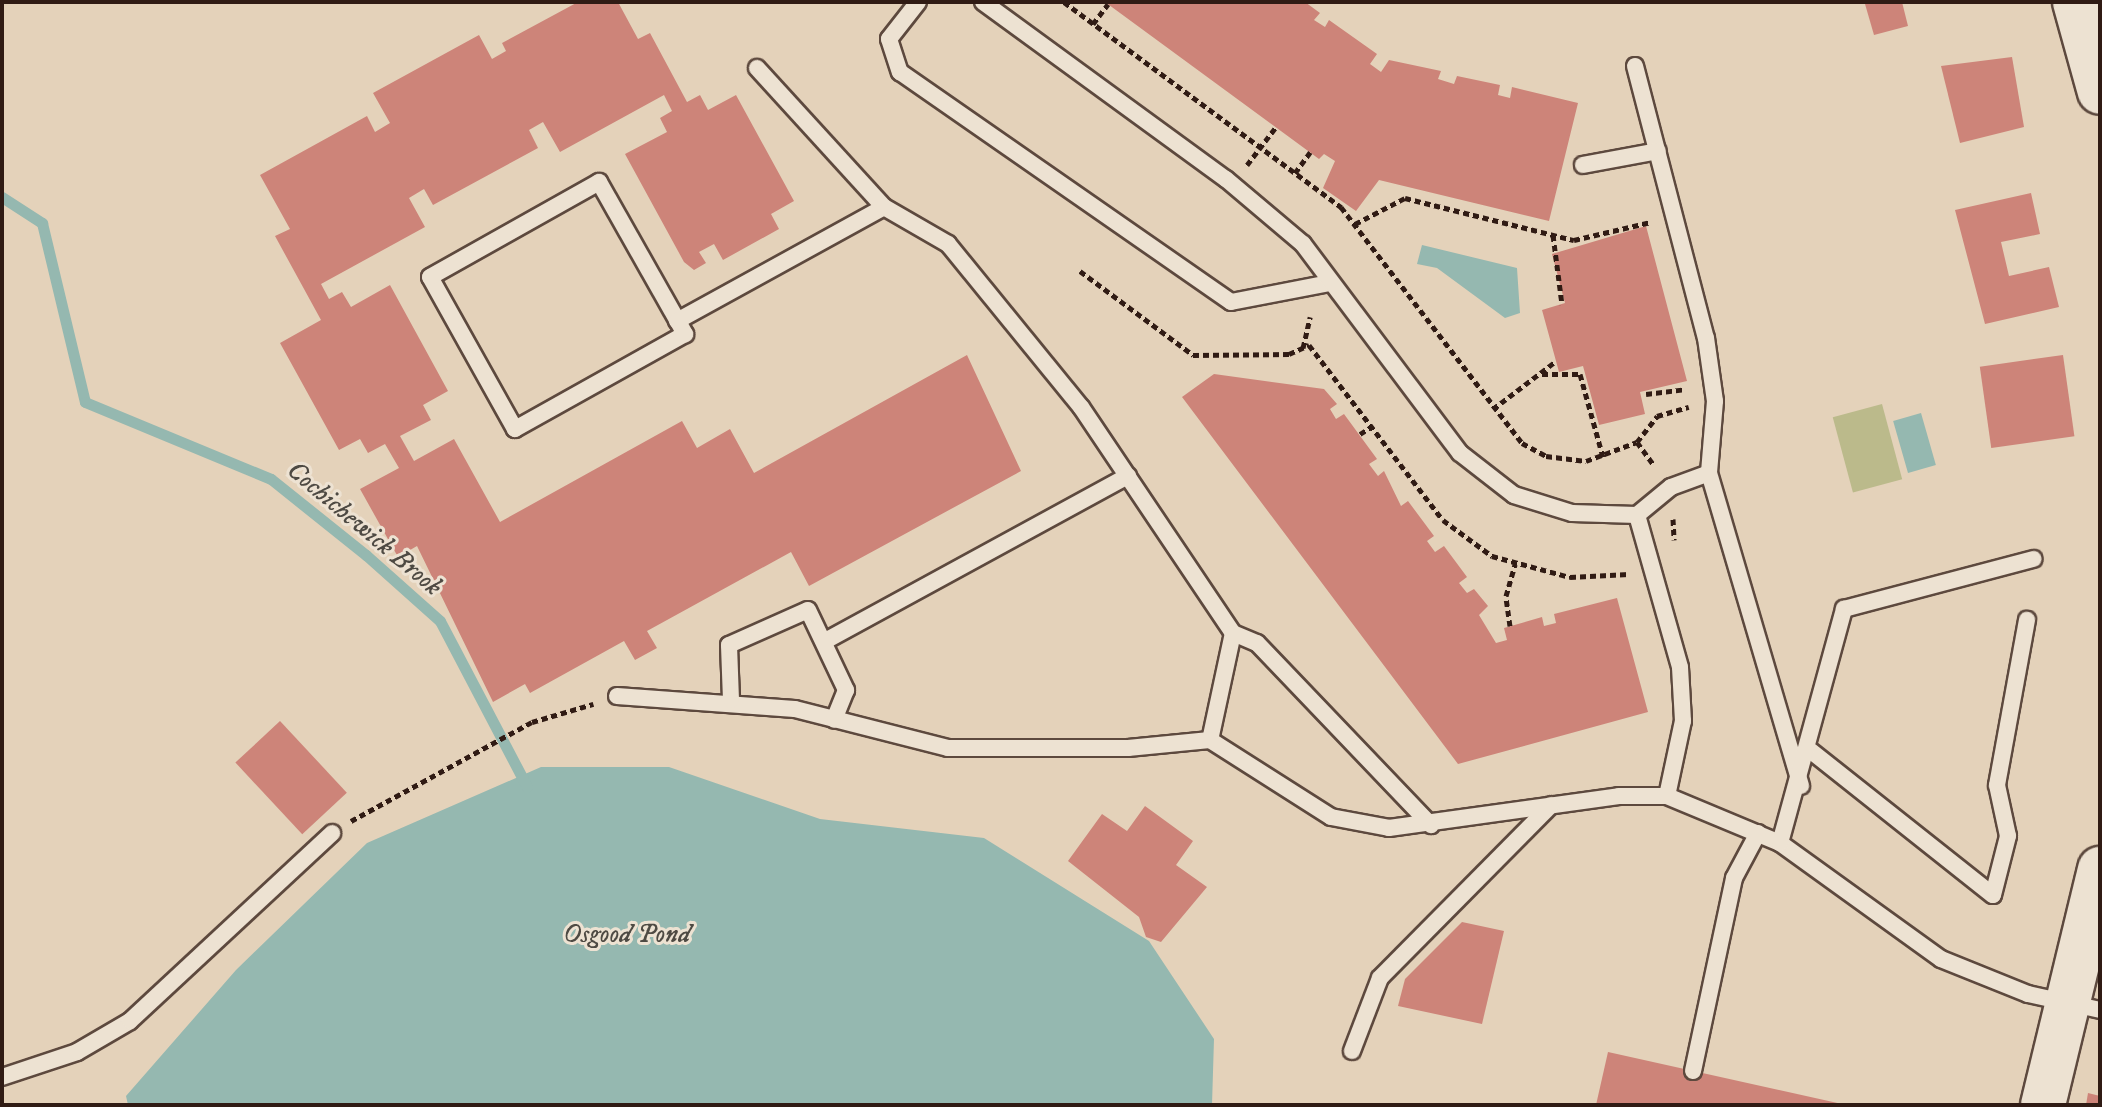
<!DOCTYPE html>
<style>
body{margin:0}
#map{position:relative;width:2102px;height:1107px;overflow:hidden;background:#e4d2ba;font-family:"IM FELL DW Pica",serif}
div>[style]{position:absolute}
.green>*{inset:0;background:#bbba8b;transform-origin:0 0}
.water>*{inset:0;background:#95b8b0;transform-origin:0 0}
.stream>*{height:11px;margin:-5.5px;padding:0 5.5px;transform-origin:5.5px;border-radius:5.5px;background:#95b8b0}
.building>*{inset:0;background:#cd8479;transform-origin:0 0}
.path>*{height:5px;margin-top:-2.5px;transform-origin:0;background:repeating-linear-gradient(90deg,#301b14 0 6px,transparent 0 10px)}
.roads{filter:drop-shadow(2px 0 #5d493e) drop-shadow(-2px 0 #5d493e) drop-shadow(0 2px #5d493e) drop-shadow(0 -2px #5d493e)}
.lane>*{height:16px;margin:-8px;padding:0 8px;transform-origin:8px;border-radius:8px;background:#ede2d2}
.secondary>*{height:44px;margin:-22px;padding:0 22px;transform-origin:22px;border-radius:22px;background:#ede2d2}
span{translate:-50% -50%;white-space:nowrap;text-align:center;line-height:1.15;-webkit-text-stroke:6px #ede2d2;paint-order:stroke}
.water-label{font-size:26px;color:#4e4a43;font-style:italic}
.frame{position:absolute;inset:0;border:4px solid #301b14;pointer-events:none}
</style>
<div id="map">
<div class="green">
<div style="left:1882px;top:404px;width:78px;height:51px;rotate:75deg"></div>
</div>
<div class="water">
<div style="clip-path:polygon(1422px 245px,1517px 268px,1520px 313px,1505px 318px,1437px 268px,1417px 264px)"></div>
<div style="left:1921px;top:413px;width:54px;height:29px;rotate:74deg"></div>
<div style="clip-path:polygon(541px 767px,669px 767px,820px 819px,984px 838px,1149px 941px,1214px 1039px,1212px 1105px,128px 1105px,126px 1096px,236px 970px,367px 843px)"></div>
</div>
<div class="stream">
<div style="left:2px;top:197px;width:48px;rotate:33deg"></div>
<div style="left:42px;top:223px;width:184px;rotate:76.5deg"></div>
<div style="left:85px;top:402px;width:201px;rotate:22.5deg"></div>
<div style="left:271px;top:479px;width:122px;rotate:38.7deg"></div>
<div style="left:366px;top:555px;width:99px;rotate:41.7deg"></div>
<div style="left:440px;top:621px;width:187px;rotate:62.3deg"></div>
</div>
<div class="building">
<div style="clip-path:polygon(578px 2px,618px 2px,638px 39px,650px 33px,687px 102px,700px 95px,708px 110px,736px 95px,794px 201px,771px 214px,779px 229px,723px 260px,714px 244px,699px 252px,706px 263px,694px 270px,684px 262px,625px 154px,667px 132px,660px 118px,672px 111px,664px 95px,560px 152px,543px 122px,529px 130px,538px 148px,433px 205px,424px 189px,409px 198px,425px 227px,321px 284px,329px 299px,342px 292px,351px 307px,390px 285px,448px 391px,423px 405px,431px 420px,400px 436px,414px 461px,454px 439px,500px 522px,682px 421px,697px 448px,730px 429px,754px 473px,967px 355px,1021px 471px,809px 586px,791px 552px,647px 631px,657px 648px,635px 660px,624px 641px,530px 693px,525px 684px,493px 702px,417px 546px,398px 557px,360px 489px,399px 468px,385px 444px,368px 453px,360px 439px,339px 450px,280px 343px,321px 320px,275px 236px,290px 229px,260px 175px,367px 116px,375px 132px,390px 123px,373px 93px,479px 35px,492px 59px,506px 51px,502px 43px)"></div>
<div style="clip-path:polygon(1105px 2px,1305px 2px,1320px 13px,1314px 20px,1325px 27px,1329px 20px,1377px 54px,1370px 64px,1381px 72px,1389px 60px,1441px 71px,1438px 79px,1454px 84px,1457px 76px,1500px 85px,1498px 95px,1510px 98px,1512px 87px,1578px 103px,1549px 221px,1379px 180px,1356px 211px,1323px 188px,1335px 161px,1324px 154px,1319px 159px)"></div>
<div style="clip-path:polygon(1872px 2px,1902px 2px,1908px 26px,1874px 35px,1865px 4px)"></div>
<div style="clip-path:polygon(2012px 57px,2024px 127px,1960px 143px,1941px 66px)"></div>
<div style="clip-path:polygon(2031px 193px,2040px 234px,2001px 242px,2009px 276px,2049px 267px,2059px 307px,1985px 324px,1955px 210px)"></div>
<div style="clip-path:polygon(1646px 226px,1687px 381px,1640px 392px,1645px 414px,1599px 425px,1583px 366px,1559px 372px,1542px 310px,1565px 303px,1552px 254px)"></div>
<div style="left:2063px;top:355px;width:82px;height:84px;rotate:82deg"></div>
<div style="clip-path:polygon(1214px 374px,1324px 389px,1337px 404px,1330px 409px,1336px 419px,1344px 414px,1377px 459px,1369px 464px,1378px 476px,1384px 471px,1401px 506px,1408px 501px,1434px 536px,1427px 541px,1435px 552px,1444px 546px,1467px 577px,1459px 583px,1467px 593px,1474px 589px,1488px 606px,1479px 615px,1496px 643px,1507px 640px,1504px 628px,1542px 617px,1544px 626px,1556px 623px,1554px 614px,1617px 598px,1648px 712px,1458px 764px,1182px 397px)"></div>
<div style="left:280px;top:721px;width:98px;height:61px;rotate:47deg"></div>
<div style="clip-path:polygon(1145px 806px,1193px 841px,1176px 865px,1207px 887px,1161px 942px,1146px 937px,1139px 917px,1068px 861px,1102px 814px,1127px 831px)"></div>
<div style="clip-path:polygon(1462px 922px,1504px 931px,1482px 1024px,1398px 1006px,1405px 979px)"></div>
<div style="clip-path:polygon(1608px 1052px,1842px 1104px,1842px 1105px,1596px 1105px)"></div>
<div style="clip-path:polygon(2088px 1093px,2100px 1096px,2100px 1105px,2086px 1105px)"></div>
</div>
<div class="path">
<div style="left:1064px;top:2px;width:345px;rotate:36.5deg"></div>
<div style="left:1341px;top:207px;width:297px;rotate:52.5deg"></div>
<div style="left:1522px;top:443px;width:27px;rotate:28deg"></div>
<div style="left:1546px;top:456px;width:40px;rotate:7.1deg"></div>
<div style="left:1586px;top:461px;width:54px;rotate:-20.4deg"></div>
<div style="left:1637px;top:442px;width:33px;rotate:-52deg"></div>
<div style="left:1657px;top:416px;width:33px;rotate:-16deg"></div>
<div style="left:1093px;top:24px;width:25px;rotate:-53deg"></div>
<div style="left:1247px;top:165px;width:48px;rotate:-52.7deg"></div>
<div style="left:1295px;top:173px;width:26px;rotate:-54deg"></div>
<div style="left:1355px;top:224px;width:56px;rotate:-27.5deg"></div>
<div style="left:1405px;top:198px;width:174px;rotate:14deg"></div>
<div style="left:1574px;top:240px;width:79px;rotate:-13.2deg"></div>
<div style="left:1553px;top:235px;width:70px;rotate:82.6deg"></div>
<div style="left:1080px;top:271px;width:141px;rotate:36.6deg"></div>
<div style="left:1193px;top:355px;width:96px;rotate:-0.6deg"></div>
<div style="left:1289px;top:354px;width:22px;rotate:-24deg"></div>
<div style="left:1309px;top:345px;width:220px;rotate:52.6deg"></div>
<div style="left:1443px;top:520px;width:61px;rotate:36.3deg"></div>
<div style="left:1492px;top:556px;width:81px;rotate:15.1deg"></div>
<div style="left:1570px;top:577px;width:59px;rotate:-2.9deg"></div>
<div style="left:1303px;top:348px;width:32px;rotate:-77deg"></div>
<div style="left:1542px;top:374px;width:38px"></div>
<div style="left:1580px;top:374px;width:86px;rotate:74.5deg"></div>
<div style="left:1646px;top:394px;width:38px;rotate:-7deg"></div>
<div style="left:1493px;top:409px;width:79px;rotate:-37.3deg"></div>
<div style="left:1360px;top:434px;width:13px;rotate:-32deg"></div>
<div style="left:1637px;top:442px;width:27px;rotate:54deg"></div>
<div style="left:1673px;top:519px;width:21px;rotate:87deg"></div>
<div style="left:1510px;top:626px;width:30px;rotate:-98deg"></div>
<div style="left:1506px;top:596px;width:33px;rotate:-74deg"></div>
<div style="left:351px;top:821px;width:206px;rotate:-28.7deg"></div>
<div style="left:532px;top:722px;width:64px;rotate:-16.4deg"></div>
</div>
<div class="roads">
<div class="lane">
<div style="left:918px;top:2px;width:47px;rotate:128.1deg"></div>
<div style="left:889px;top:39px;width:35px;rotate:72deg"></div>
<div style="left:900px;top:72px;width:403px;rotate:34.8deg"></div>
<div style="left:1231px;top:302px;width:101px;rotate:-10.9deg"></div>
<div style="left:983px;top:2px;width:301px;rotate:36.1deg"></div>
<div style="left:1226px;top:179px;width:101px;rotate:40.2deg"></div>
<div style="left:1303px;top:244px;width:261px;rotate:53.1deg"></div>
<div style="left:1460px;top:453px;width:68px;rotate:37.9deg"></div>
<div style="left:1514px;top:495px;width:61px;rotate:17.2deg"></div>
<div style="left:1572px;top:513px;width:65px;rotate:1.8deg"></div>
<div style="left:1635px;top:66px;width:281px;rotate:75.4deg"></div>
<div style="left:1706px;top:338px;width:64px;rotate:81.9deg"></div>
<div style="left:1715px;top:401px;width:72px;rotate:94.8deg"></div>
<div style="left:1709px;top:473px;width:326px;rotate:73.6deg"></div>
<div style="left:757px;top:68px;width:188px;rotate:47.6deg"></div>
<div style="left:1583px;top:165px;width:76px;rotate:-10.6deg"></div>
<div style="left:599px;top:182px;width:175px;rotate:60.5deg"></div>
<div style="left:685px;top:334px;width:195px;rotate:150.8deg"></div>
<div style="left:515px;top:429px;width:174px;rotate:-119.2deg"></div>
<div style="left:430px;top:277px;width:194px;rotate:-29.3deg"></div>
<div style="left:677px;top:321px;width:236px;rotate:-28.8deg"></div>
<div style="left:884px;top:207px;width:74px;rotate:30deg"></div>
<div style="left:948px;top:244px;width:210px;rotate:50.8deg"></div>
<div style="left:1081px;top:407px;width:272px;rotate:56.1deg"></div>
<div style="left:1233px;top:633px;width:109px;rotate:102.1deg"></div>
<div style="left:1233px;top:633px;width:26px;rotate:23deg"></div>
<div style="left:1257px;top:643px;width:252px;rotate:46.3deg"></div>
<div style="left:827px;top:640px;width:343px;rotate:-28.6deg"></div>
<div style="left:617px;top:696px;width:178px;rotate:4.2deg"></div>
<div style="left:795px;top:709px;width:158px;rotate:14.3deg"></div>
<div style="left:948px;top:748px;width:180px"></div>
<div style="left:1128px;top:748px;width:82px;rotate:-5.6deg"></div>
<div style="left:1210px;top:740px;width:143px;rotate:32.5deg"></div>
<div style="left:1331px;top:817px;width:59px;rotate:10.7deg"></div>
<div style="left:1389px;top:828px;width:232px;rotate:-7.9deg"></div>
<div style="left:1619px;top:796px;width:48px"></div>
<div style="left:1667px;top:796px;width:122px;rotate:22.6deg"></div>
<div style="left:1780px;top:843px;width:198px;rotate:35.8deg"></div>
<div style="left:1941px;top:959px;width:94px;rotate:21.9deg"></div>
<div style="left:2028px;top:994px;width:74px;rotate:12.5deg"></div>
<div style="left:731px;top:700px;width:55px;rotate:-92.1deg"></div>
<div style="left:729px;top:645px;width:86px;rotate:-23.9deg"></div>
<div style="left:808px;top:610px;width:89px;rotate:64.6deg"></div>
<div style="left:846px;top:690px;width:32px;rotate:112deg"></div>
<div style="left:1811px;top:751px;width:232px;rotate:38.4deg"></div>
<div style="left:1993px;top:895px;width:61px;rotate:-75.7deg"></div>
<div style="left:2008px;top:836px;width:52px;rotate:-102.2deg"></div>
<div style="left:1997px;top:785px;width:168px;rotate:-79.7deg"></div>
<div style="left:1667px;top:796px;width:77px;rotate:-78deg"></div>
<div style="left:1683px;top:721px;width:54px;rotate:-93.2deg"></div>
<div style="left:1680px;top:667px;width:158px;rotate:-105.8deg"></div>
<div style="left:1637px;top:515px;width:44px;rotate:-39.5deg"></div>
<div style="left:1671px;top:487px;width:40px;rotate:-20.2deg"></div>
<div style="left:1780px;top:843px;width:243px;rotate:-74.7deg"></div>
<div style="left:1844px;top:609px;width:196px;rotate:-14.8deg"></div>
<div style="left:1352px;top:1051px;width:78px;rotate:-69deg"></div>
<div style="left:1380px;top:978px;width:243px;rotate:-45.3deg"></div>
<div style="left:1693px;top:1071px;width:197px;rotate:-78deg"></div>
<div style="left:1734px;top:878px;width:51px;rotate:-61.9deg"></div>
<div style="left:2px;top:1077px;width:79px;rotate:-18.4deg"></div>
<div style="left:77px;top:1052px;width:61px;rotate:-30.3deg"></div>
<div style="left:130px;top:1021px;width:276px;rotate:-42.9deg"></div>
</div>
<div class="secondary">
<div style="left:2075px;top:2px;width:93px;rotate:74.5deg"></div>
<div style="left:2043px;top:1105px;width:243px;rotate:-76.4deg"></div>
</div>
</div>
<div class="water-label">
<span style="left:364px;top:529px;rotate:40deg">Cochichewick Brook</span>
<span style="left:627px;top:935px">Osgood Pond</span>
</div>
<div class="frame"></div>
</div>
